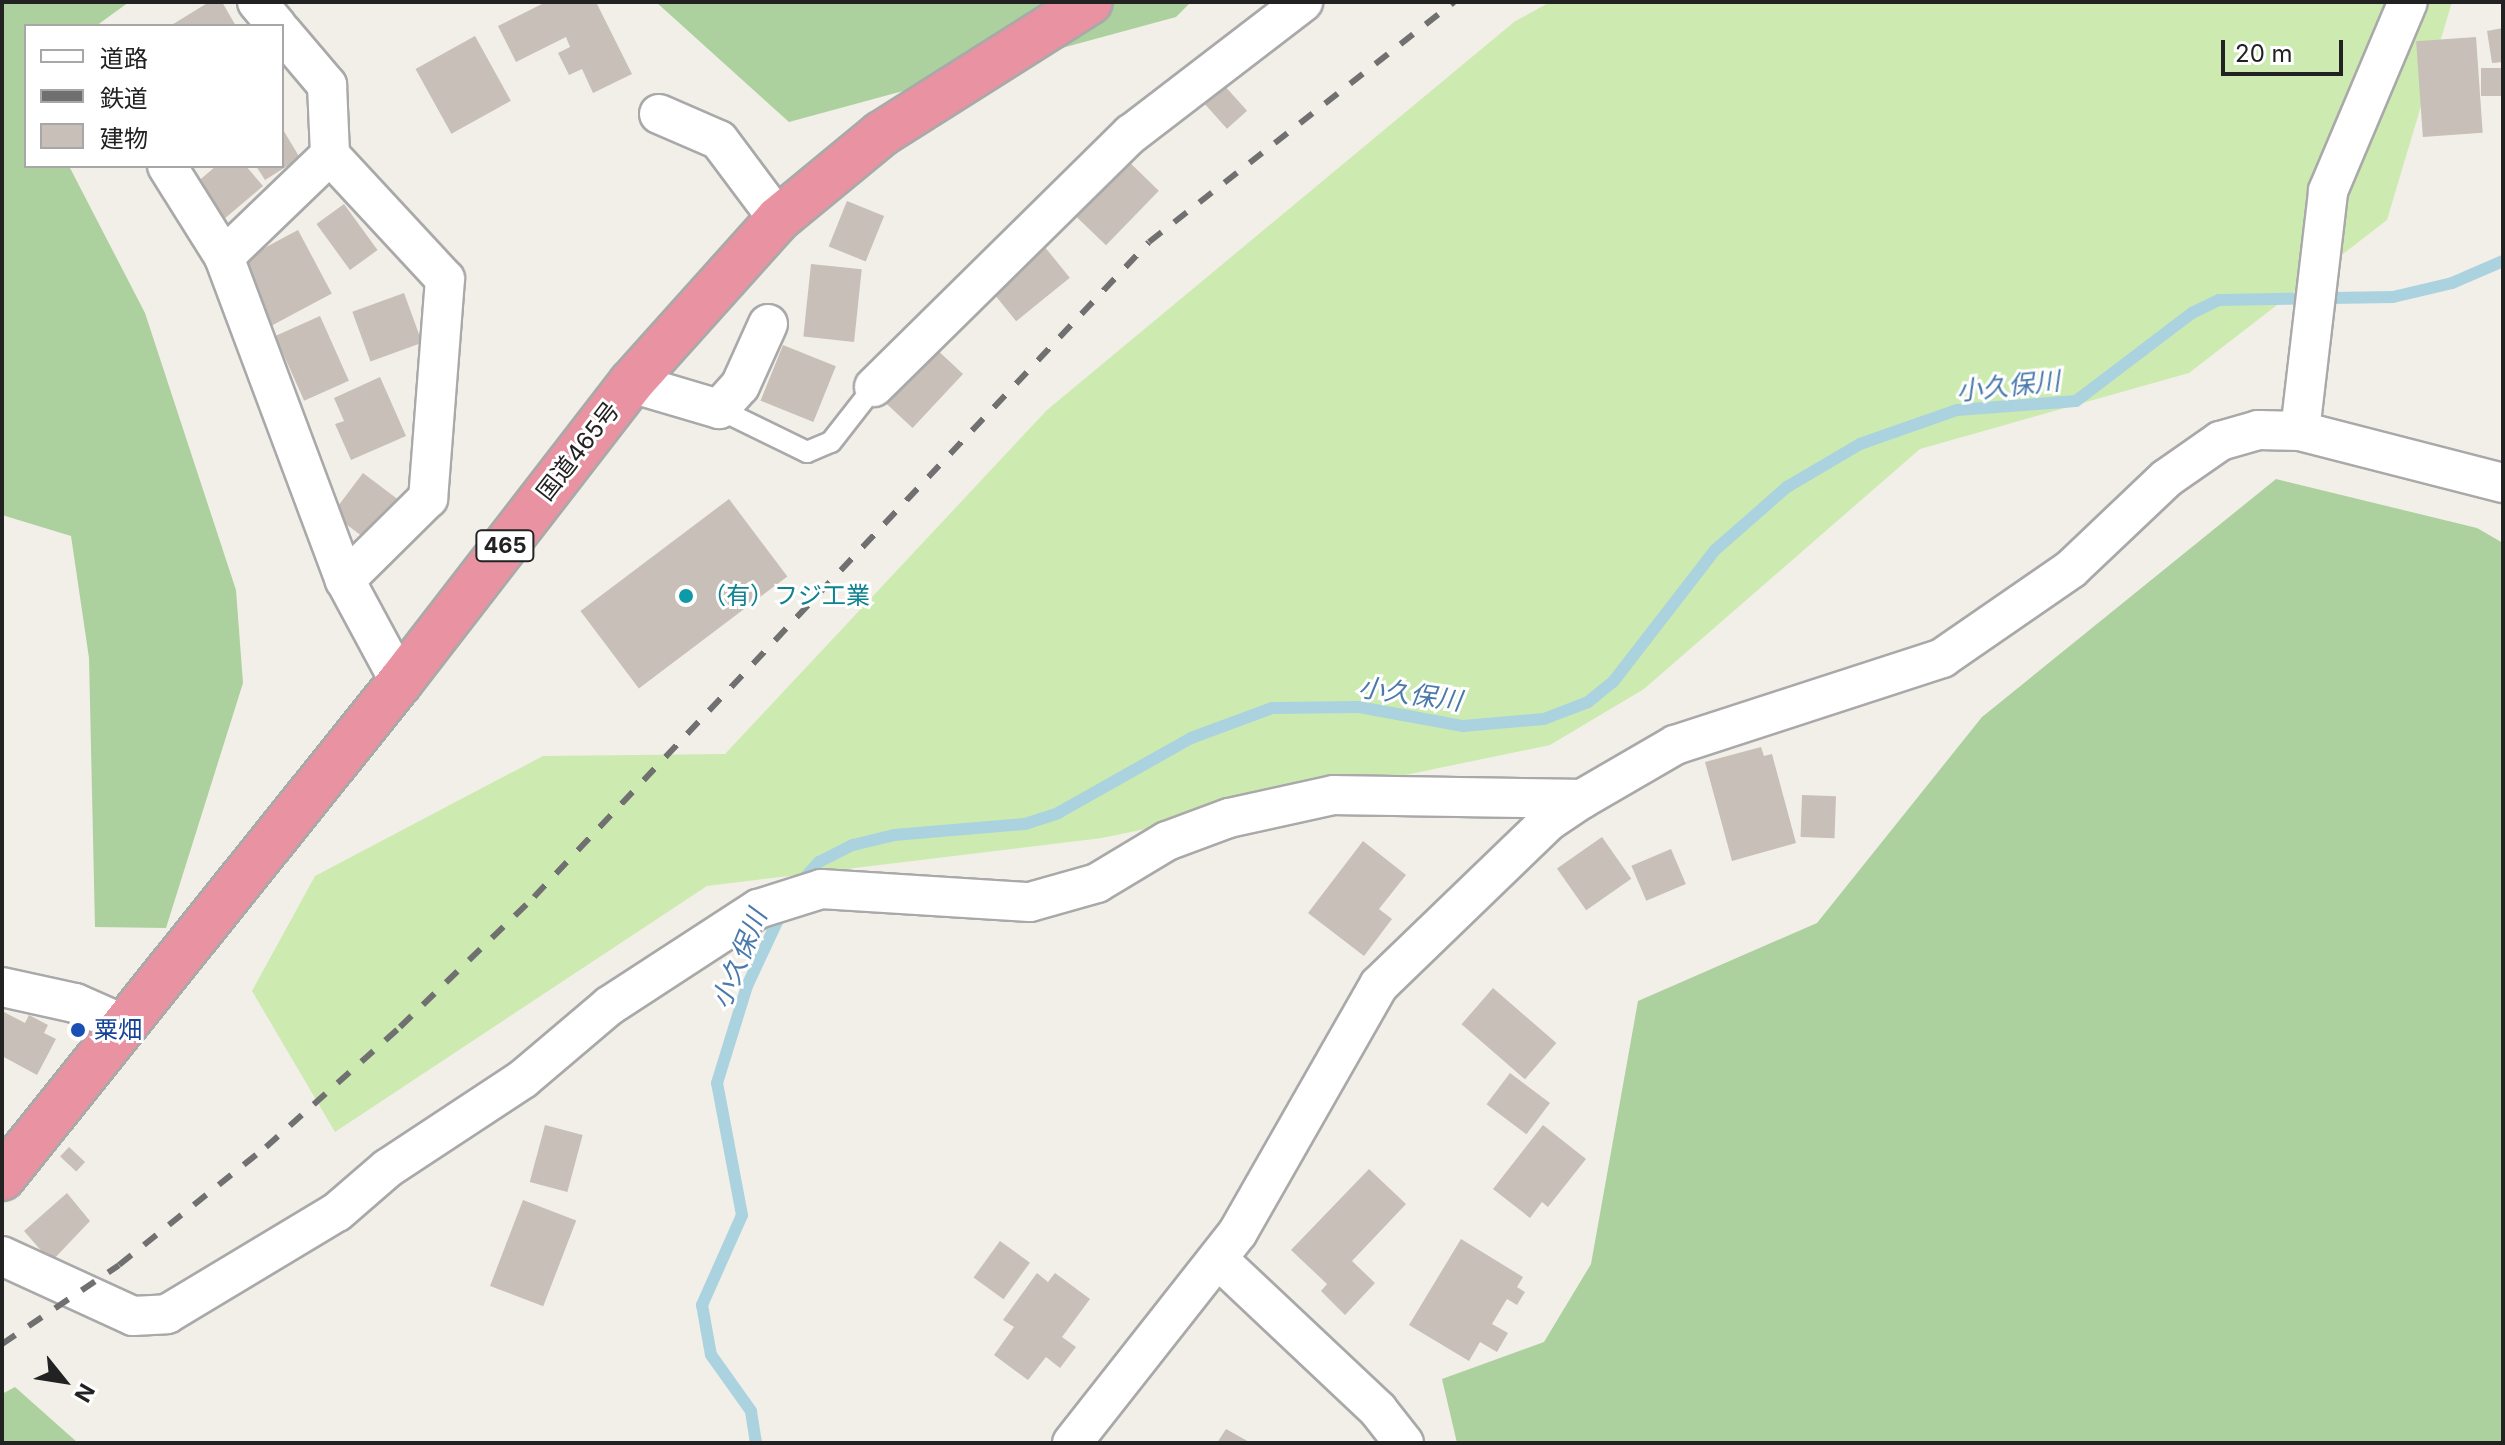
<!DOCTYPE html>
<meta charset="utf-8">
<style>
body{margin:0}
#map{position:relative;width:2505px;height:1445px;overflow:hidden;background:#f2efe9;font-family:Inter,"Noto Sans JP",sans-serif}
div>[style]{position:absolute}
.grass>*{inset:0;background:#cdebb0}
.forest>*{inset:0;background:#add19e}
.stream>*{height:12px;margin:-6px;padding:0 6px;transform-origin:6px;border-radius:6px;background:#aad3df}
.building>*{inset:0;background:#c7bfb8;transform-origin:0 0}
.roads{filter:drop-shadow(2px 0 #a9a9a9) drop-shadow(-2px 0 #a9a9a9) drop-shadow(0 2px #a9a9a9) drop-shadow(0 -2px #a9a9a9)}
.lane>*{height:20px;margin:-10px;padding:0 10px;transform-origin:10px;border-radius:10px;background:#fff}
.street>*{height:38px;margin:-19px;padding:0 19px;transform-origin:19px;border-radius:19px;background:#fff}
.highway>*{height:44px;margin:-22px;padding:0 22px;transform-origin:22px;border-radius:22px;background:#e892a2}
.rail>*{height:6px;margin-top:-3px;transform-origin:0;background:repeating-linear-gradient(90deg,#707070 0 16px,transparent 0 32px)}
.dots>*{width:22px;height:22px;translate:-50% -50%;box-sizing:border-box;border:4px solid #fff;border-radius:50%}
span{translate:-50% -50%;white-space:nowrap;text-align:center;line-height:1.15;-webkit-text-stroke:6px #fff;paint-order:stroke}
.shield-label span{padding:2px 6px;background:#fff;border:2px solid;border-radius:6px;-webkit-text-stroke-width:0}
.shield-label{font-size:22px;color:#222;font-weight:700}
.street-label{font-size:24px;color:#222}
.culture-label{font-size:24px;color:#0d838f}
.left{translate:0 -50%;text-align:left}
.transit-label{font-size:24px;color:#164399}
.water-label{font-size:26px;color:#4a7aab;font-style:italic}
.frame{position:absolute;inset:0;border:4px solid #222;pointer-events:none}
.legend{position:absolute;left:24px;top:24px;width:260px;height:144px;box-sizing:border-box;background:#fff;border:2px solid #a7a7a7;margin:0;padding:10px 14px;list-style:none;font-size:24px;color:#222}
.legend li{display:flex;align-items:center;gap:16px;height:40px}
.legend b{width:40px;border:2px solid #a7a7a7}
.north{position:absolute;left:24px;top:1341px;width:80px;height:80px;-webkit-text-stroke:6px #fff;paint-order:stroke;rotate:120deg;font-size:22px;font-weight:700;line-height:32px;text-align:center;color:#222}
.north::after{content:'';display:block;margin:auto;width:28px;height:36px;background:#222;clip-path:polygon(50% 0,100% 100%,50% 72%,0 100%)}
.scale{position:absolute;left:2221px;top:40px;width:122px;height:36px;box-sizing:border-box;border:4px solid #222;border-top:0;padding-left:10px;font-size:24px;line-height:28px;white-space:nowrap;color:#222;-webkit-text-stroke:6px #fff;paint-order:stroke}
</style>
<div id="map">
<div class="grass">
<div style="clip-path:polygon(1550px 2px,2452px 2px,2387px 220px,2189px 373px,1920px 449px,1644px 689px,1550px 745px,1102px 838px,707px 886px,335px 1132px,252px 991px,315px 876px,543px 756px,725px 754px,1047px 410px,1514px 22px)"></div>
</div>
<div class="forest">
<div style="clip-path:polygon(2px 2px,129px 2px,96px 26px,26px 26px,26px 166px,69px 166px,145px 313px,236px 590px,243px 683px,166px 928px,95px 927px,89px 658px,71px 536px,2px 515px)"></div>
<div style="clip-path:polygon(656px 2px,1191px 2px,1176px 17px,789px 122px)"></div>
<div style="clip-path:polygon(2276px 479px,2477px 528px,2503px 543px,2503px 1443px,1457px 1443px,1442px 1379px,1544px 1342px,1591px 1264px,1638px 1001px,1817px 923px,1982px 717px)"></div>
<div style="clip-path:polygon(15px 1387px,78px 1443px,2px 1443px,2px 1394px)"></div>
</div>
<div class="stream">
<div style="left:799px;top:884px;width:30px;rotate:-48deg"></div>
<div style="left:819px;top:862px;width:38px;rotate:-27deg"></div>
<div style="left:853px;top:845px;width:42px;rotate:-13.7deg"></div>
<div style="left:894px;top:835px;width:131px;rotate:-4.8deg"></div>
<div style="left:1025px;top:824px;width:35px;rotate:-18deg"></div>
<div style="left:1058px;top:813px;width:153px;rotate:-29.4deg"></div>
<div style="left:1191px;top:738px;width:86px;rotate:-20.3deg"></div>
<div style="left:1272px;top:708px;width:87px;rotate:-0.7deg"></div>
<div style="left:1359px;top:707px;width:106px;rotate:10.4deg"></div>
<div style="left:1463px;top:726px;width:81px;rotate:-4.9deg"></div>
<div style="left:1544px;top:719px;width:47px;rotate:-21.1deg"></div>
<div style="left:1588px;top:702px;width:32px;rotate:-39deg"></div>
<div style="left:1613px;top:682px;width:167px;rotate:-52.3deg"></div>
<div style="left:1715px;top:550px;width:96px;rotate:-41.2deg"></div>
<div style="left:1787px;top:487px;width:85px;rotate:-30.5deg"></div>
<div style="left:1860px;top:444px;width:103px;rotate:-19.3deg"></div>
<div style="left:1957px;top:410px;width:119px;rotate:-4.3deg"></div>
<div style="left:2076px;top:401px;width:146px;rotate:-37.2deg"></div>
<div style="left:2192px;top:313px;width:30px;rotate:-26deg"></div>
<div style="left:2219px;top:300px;width:174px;rotate:-1deg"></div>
<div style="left:2393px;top:297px;width:61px;rotate:-13.3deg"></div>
<div style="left:2452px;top:283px;width:56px;rotate:-23.3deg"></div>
<div style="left:756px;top:1443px;width:32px;rotate:-99deg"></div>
<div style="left:751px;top:1411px;width:69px;rotate:-125.5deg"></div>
<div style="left:711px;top:1355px;width:51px;rotate:-100.2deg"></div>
<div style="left:702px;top:1305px;width:98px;rotate:-66deg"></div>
<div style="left:742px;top:1215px;width:134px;rotate:-100.7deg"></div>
<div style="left:717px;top:1083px;width:102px;rotate:-72.8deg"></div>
<div style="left:747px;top:986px;width:85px;rotate:-64.9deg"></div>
</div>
<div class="building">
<div style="clip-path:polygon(209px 2px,222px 2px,236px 26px,170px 26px)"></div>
<div style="clip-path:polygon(546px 2px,596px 2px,632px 74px,593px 93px,582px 69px,569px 75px,558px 53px,570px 47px,566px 37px,516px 62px,498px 26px)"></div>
<div style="clip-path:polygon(2503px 28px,2503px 62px,2492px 63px,2487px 31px)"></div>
<div style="left:475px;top:36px;width:74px;height:68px;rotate:61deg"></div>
<div style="left:2476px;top:37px;width:96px;height:60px;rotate:86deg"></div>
<div style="left:2503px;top:68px;width:28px;height:22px;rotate:90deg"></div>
<div style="left:1223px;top:84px;width:36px;height:27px;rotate:48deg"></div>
<div style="clip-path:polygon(282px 128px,300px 158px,265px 180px,256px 166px,282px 166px)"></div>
<div style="left:1125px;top:158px;width:47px;height:76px;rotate:44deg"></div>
<div style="clip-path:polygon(216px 166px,246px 166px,263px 186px,217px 225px,188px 190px)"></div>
<div style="left:847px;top:201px;width:40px;height:49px;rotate:22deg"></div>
<div style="left:344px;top:204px;width:57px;height:34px;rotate:54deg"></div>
<div style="left:298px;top:230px;width:72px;height:70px;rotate:62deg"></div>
<div style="left:1044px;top:246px;width:41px;height:69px;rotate:51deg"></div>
<div style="left:811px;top:264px;width:51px;height:73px;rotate:6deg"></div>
<div style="left:404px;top:293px;width:53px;height:55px;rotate:70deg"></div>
<div style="left:320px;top:316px;width:71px;height:49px;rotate:66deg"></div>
<div style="left:783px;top:345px;width:57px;height:60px;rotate:22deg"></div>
<div style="left:933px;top:346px;width:41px;height:74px;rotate:43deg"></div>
<div style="clip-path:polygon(380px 377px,406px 436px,351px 460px,335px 424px,344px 421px,334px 398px)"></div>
<div style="left:363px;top:473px;width:51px;height:51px;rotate:37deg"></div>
<div style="left:729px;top:499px;width:97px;height:186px;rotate:53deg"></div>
<div style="clip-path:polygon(1761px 747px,1764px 756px,1772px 754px,1796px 843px,1732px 861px,1705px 762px)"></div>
<div style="left:1802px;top:795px;width:34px;height:42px;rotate:2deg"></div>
<div style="left:1602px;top:837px;width:51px;height:55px;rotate:55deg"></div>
<div style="clip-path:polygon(1363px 841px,1406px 875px,1379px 909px,1392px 919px,1364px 956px,1308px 913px)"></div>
<div style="left:1671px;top:849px;width:38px;height:43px;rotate:67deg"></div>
<div style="left:1493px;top:988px;width:84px;height:48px;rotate:41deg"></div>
<div style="clip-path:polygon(2px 1011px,25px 1023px,29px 1015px,48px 1025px,44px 1033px,56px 1039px,37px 1075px,2px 1056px)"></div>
<div style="left:1510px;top:1073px;width:50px;height:39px;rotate:37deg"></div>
<div style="left:545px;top:1125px;width:39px;height:59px;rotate:15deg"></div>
<div style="clip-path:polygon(1543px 1125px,1586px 1159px,1548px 1207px,1542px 1202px,1530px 1218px,1493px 1189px)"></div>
<div style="left:69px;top:1147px;width:22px;height:13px;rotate:43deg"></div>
<div style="clip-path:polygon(1369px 1169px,1406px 1204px,1352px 1261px,1375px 1283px,1345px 1315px,1321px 1291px,1327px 1284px,1291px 1250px)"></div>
<div style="clip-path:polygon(67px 1193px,90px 1221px,51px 1262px,24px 1231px)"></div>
<div style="left:523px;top:1200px;width:57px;height:92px;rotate:21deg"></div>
<div style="clip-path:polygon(1461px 1239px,1523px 1277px,1517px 1287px,1525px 1292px,1517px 1305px,1507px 1299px,1492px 1324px,1508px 1333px,1497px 1352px,1480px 1342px,1469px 1361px,1409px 1325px)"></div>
<div style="left:1000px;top:1241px;width:37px;height:45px;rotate:36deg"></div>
<div style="clip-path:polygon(1037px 1273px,1048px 1282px,1055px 1273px,1090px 1299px,1062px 1337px,1076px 1347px,1060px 1368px,1046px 1357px,1028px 1380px,994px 1355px,1014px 1327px,1003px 1320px)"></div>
<div style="clip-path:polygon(1226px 1429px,1251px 1443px,1217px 1443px)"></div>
</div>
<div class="roads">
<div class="lane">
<div style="left:719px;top:409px;width:98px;rotate:26deg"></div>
<div style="left:807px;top:452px;width:26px;rotate:-23deg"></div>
<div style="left:831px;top:442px;width:70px;rotate:-52deg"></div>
</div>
<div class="street">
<div style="left:257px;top:2px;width:31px;rotate:50deg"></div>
<div style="left:282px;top:32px;width:70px;rotate:49.7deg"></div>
<div style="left:327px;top:85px;width:70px;rotate:87.5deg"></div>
<div style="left:330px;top:155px;width:169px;rotate:47.2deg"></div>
<div style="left:445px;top:279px;width:220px;rotate:94.4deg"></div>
<div style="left:428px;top:498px;width:117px;rotate:135.3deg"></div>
<div style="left:659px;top:114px;width:65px;rotate:23.4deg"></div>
<div style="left:719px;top:140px;width:99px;rotate:53.2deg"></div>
<div style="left:167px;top:166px;width:107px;rotate:57.9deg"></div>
<div style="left:224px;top:257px;width:345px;rotate:69.5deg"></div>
<div style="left:345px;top:580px;width:116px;rotate:61.7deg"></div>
<div style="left:224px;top:257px;width:147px;rotate:-43.9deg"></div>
<div style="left:631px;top:383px;width:92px;rotate:16.5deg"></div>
<div style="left:719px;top:409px;width:31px;rotate:-48deg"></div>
<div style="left:740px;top:386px;width:68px;rotate:-65.7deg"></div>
<div style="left:874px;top:387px;width:361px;rotate:-44.6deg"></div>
<div style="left:1131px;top:134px;width:217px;rotate:-37.5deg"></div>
<div style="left:2300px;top:431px;width:242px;rotate:-83.3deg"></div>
<div style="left:2328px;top:191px;width:205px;rotate:-67.1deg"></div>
<div style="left:2px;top:987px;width:75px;rotate:12.4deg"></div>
<div style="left:75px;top:1003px;width:55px;rotate:23.7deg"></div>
<div style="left:2px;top:1256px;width:144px;rotate:24.6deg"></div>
<div style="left:133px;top:1316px;width:34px;rotate:-3deg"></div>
<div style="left:167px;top:1314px;width:198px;rotate:-31deg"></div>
<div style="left:337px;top:1212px;width:67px;rotate:-40.8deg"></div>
<div style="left:388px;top:1168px;width:162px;rotate:-33.4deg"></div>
<div style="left:523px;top:1079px;width:113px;rotate:-40.3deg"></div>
<div style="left:609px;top:1006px;width:178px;rotate:-33.1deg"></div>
<div style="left:758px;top:909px;width:66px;rotate:-17.6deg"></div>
<div style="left:821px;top:889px;width:209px;rotate:3.6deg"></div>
<div style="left:1030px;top:902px;width:70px;rotate:-15.8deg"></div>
<div style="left:1097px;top:883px;width:82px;rotate:-31deg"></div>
<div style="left:1167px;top:841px;width:66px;rotate:-20.4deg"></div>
<div style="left:1229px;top:818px;width:107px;rotate:-12.4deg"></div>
<div style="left:1334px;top:795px;width:248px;rotate:0.9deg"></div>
<div style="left:1219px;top:1260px;width:219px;rotate:43.3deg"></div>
<div style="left:1378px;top:1410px;width:42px;rotate:51.8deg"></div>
<div style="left:1072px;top:1443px;width:268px;rotate:-51.8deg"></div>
<div style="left:1238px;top:1232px;width:284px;rotate:-60.3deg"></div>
<div style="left:1379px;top:985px;width:236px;rotate:-44deg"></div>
<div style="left:1549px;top:821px;width:40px;rotate:-34deg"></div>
<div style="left:1582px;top:799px;width:108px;rotate:-30.1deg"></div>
<div style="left:1675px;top:745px;width:281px;rotate:-18deg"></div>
<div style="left:1942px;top:658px;width:157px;rotate:-34.6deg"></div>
<div style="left:2071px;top:569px;width:132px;rotate:-43.5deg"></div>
<div style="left:2167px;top:478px;width:65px;rotate:-34.9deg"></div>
<div style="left:2220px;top:441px;width:40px;rotate:-16deg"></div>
<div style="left:2258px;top:430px;width:42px;rotate:1.4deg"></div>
<div style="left:2300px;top:431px;width:210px;rotate:14.4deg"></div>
</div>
<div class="highway">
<div style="left:2px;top:1178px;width:636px;rotate:-51.26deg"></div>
<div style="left:400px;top:682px;width:378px;rotate:-52.3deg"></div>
<div style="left:631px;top:383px;width:220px;rotate:-48.1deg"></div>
<div style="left:778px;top:219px;width:134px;rotate:-39.5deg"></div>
<div style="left:881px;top:134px;width:247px;rotate:-32.3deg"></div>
</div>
</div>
<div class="rail">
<div style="left:2px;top:1344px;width:141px;rotate:-34deg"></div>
<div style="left:119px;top:1265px;width:189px;rotate:-38.8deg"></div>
<div style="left:266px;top:1147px;width:180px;rotate:-41.8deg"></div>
<div style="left:400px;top:1027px;width:187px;rotate:-44.1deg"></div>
<div style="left:534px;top:897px;width:898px;rotate:-46.8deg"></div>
<div style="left:1149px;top:242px;width:388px;rotate:-38.2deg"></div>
</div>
<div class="dots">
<div style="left:686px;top:596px;background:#0f9aa8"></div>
<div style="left:78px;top:1030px;background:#1a4fb4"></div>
</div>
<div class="shield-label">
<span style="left:505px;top:546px">465</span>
</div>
<div class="street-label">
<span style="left:578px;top:451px;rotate:-52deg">国道465号</span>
</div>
<div class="culture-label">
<span class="left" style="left:702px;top:596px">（有）フジ工業</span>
</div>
<div class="transit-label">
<span class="left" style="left:94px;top:1030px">粟畑</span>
</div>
<div class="water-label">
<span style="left:2008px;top:386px;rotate:-6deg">小久保川</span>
<span style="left:1410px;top:694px;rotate:8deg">小久保川</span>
<span style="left:739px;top:959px;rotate:-68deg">小久保川</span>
</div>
<div class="frame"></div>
<ul class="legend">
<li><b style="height:10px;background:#fff"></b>道路</li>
<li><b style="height:10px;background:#707070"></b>鉄道</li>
<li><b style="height:22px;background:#c7bfb8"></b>建物</li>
</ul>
<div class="north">N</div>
<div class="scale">20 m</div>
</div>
